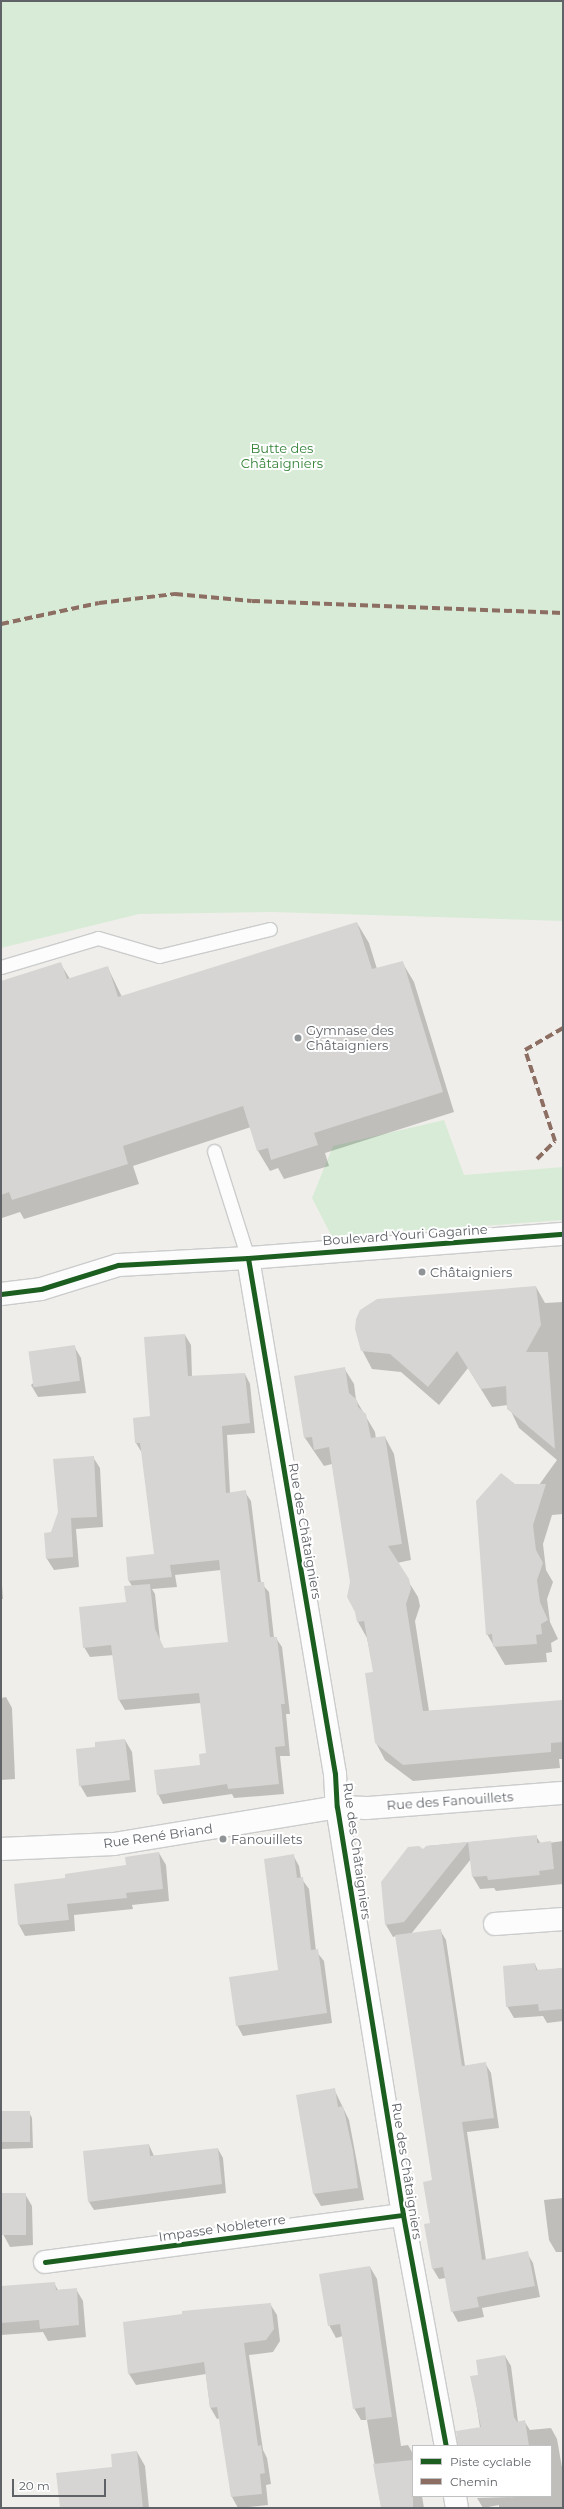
<!DOCTYPE html>
<meta charset="utf-8">
<style>
body{margin:0}
#map{position:relative;width:564px;height:2509px;overflow:hidden;background:#efeeea;font-family:Montserrat,sans-serif}
div>[style]{position:absolute}
.green>*{inset:0;background:#d8ebd6}
.shadow>*{inset:0;background:#0003}
.building>*{inset:0;background:#d6d5d3;transform-origin:0 0}
.roads{filter:drop-shadow(1px 0 #cbcccc) drop-shadow(-1px 0 #cbcccc) drop-shadow(0 1px #cbcccc) drop-shadow(0 -1px #cbcccc)}
.lane>*{height:13px;margin:-6.5px;padding:0 6.5px;transform-origin:6.5px;border-radius:6.5px;background:#fdfcfc}
.street>*{height:22px;margin:-11px;padding:0 11px;transform-origin:11px;border-radius:11px;background:#fdfcfc}
.quiet>*{height:4px;margin-top:-2px;transform-origin:0;background:repeating-linear-gradient(90deg,#8d6e63 0 8px,transparent 0 12px)}
.cycleway>*{height:5px;margin:-2.5px;padding:0 2.5px;transform-origin:2.5px;border-radius:2.5px;background:#1b5e20}
.dots>*{width:11px;height:11px;translate:-50% -50%;box-sizing:border-box;border:2px solid #fff;border-radius:50%}
span{translate:-50% -50%;white-space:nowrap;text-align:center;line-height:1.15;-webkit-text-stroke:4px #fff;paint-order:stroke}
.park-label{font-size:13px;color:#348238}
.poi-label{font-size:13px;color:#5f6368}
.left{translate:0 -50%;text-align:left}
.street-label{font-size:13px;color:#5f6368}
.frame{position:absolute;inset:0;border:2px solid #5f6368;pointer-events:none}
.legend{position:absolute;left:412px;top:2445px;width:140px;height:52px;box-sizing:border-box;background:#fff;border:1px solid #bfc1c3;margin:0;padding:5px 7px;list-style:none;font-size:12px;color:#5f6368}
.legend li{display:flex;align-items:center;gap:8px;height:20px}
.legend b{width:20px;border:1px solid #bfc1c3}
.scale{position:absolute;left:12px;top:2479px;width:94px;height:18px;box-sizing:border-box;border:2px solid #5f6368;border-top:0;padding-left:5px;font-size:12px;line-height:14px;white-space:nowrap;color:#5f6368;-webkit-text-stroke:3px #fff;paint-order:stroke}
</style>
<div id="map">
<div class="green">
<div style="clip-path:polygon(1px 1px,563px 1px,563px 921px,272px 912px,139px 914px,1px 948px)"></div>
<div style="clip-path:polygon(444px 1120px,464px 1175px,563px 1167px,563px 1220px,332px 1237px,312px 1198px,333px 1146px)"></div>
</div>
<div class="shadow">
<div style="clip-path:polygon(357px 923px,369px 943px,377px 969px,402px 962px,414px 982px,454px 1112px,325px 1153px,329px 1166px,284px 1179px,278px 1168px,270px 1171px,258px 1151px,251px 1127px,133px 1166px,139px 1184px,24px 1219px,20px 1212px,2px 1218px,1px 982px,60px 963px,70px 979px,108px 968px,122px 997px)"></div>
<div style="clip-path:polygon(536px 1287px,545px 1303px,563px 1302px,563px 1514px,552px 1515px,543px 1544px,546px 1570px,553px 1582px,547px 1599px,550px 1622px,558px 1639px,551px 1643px,552px 1652px,546px 1653px,547px 1662px,505px 1665px,487px 1634px,515px 1485px,539px 1485px,557px 1460px,519px 1428px,508px 1405px,492px 1407px,468px 1368px,439px 1405px,401px 1372px,372px 1369px,362px 1350px)"></div>
<div style="clip-path:polygon(evenodd,185px 1335px,191px 1345px,192px 1377px,245px 1374px,250px 1384px,255px 1433px,227px 1435px,230px 1493px,245px 1492px,251px 1501px,261px 1583px,269px 1592px,274px 1638px,276px 1638px,282px 1647px,290px 1714px,286px 1714px,290px 1756px,280px 1756px,284px 1794px,234px 1798px,232px 1794px,163px 1804px,158px 1794px,201px 1766px,207px 1754px,201px 1703px,125px 1710px,119px 1700px,114px 1655px,90px 1657px,84px 1647px,127px 1602px,132px 1586px,129px 1581px,155px 1555px,142px 1453px,136px 1443px,134px 1419px,151px 1417px,185px 1335px,221px 1570px,229px 1643px,161px 1649px,155px 1594px,152px 1589px,177px 1587px,175px 1575px,221px 1570px)"></div>
<div style="clip-path:polygon(74px 1346px,81px 1358px,86px 1393px,38px 1397px,31px 1385px)"></div>
<div style="clip-path:polygon(344px 1368px,354px 1384px,356px 1400px,375px 1432px,376px 1439px,385px 1437px,394px 1454px,411px 1560px,397px 1563px,418px 1597px,420px 1606px,415px 1621px,429px 1711px,563px 1701px,563px 1759px,559px 1759px,560px 1768px,413px 1781px,385px 1760px,376px 1743px,374px 1672px,367px 1638px,358px 1622px,332px 1464px,324px 1466px,305px 1438px)"></div>
<div style="clip-path:polygon(93px 1457px,100px 1468px,103px 1527px,76px 1529px,79px 1567px,54px 1570px,47px 1559px,45px 1533px,51px 1533px)"></div>
<div style="clip-path:polygon(1px 1571px,3px 1599px,1px 1599px)"></div>
<div style="clip-path:polygon(6px 1697px,12px 1708px,15px 1779px,1px 1780px,1px 1698px)"></div>
<div style="clip-path:polygon(125px 1740px,132px 1752px,136px 1792px,87px 1797px,80px 1785px,96px 1748px)"></div>
<div style="clip-path:polygon(536px 1836px,541px 1844px,563px 1841px,563px 1884px,496px 1891px,494px 1888px,480px 1889px,473px 1877px,471px 1859px,411px 1934px,440px 1930px,446px 1940px,465px 2066px,485px 2063px,491px 2073px,499px 2128px,467px 2132px,486px 2260px,527px 2253px,533px 2263px,540px 2297px,482px 2308px,484px 2317px,458px 2322px,452px 2311px,446px 2278px,439px 2279px,433px 2269px,433px 2181px,396px 1936px,393px 1937px,386px 1925px,427px 1846px)"></div>
<div style="clip-path:polygon(159px 1853px,166px 1865px,169px 1901px,132px 1905px,133px 1909px,74px 1915px,75px 1931px,25px 1936px,19px 1925px,66px 1879px,127px 1866px)"></div>
<div style="clip-path:polygon(293px 1855px,299px 1866px,301px 1878px,309px 1889px,316px 1951px,324px 1961px,332px 2023px,243px 2036px,237px 2025px,279px 1971px)"></div>
<div style="clip-path:polygon(535px 1964px,538px 1971px,563px 1968px,563px 2021px,547px 2023px,543px 2016px,514px 2018px,507px 2006px)"></div>
<div style="clip-path:polygon(334px 2089px,349px 2120px,364px 2200px,321px 2206px,314px 2194px)"></div>
<div style="clip-path:polygon(29px 2112px,32px 2118px,33px 2148px,1px 2149px,1px 2113px)"></div>
<div style="clip-path:polygon(149px 2145px,154px 2156px,218px 2149px,223px 2158px,226px 2193px,94px 2210px,89px 2202px)"></div>
<div style="clip-path:polygon(25px 2194px,32px 2206px,33px 2245px,10px 2247px,3px 2234px)"></div>
<div style="clip-path:polygon(563px 2198px,563px 2252px,556px 2252px,549px 2240px,544px 2200px)"></div>
<div style="clip-path:polygon(370px 2267px,377px 2279px,401px 2446px,408px 2445px,413px 2454px,413px 2496px,422px 2496px,424px 2508px,382px 2508px,367px 2420px,361px 2420px,354px 2408px,343px 2336px,336px 2338px,329px 2325px)"></div>
<div style="clip-path:polygon(54px 2283px,58px 2290px,76px 2289px,83px 2301px,86px 2337px,48px 2341px,43px 2332px,1px 2335px,1px 2287px)"></div>
<div style="clip-path:polygon(270px 2304px,277px 2315px,280px 2341px,273px 2352px,249px 2355px,263px 2450px,267px 2458px,271px 2484px,266px 2485px,268px 2505px,238px 2508px,232px 2497px,220px 2418px,217px 2419px,210px 2407px,206px 2374px,136px 2385px,129px 2374px,124px 2323px)"></div>
<div style="clip-path:polygon(505px 2356px,511px 2366px,518px 2422px,524px 2421px,530px 2430px,551px 2428px,557px 2439px,563px 2473px,563px 2508px,499px 2508px,499px 2505px,483px 2508px,477px 2498px,551px 2496px,551px 2446px,483px 2446px,472px 2377px,479px 2375px)"></div>
<div style="clip-path:polygon(137px 2452px,145px 2466px,149px 2508px,61px 2508px)"></div>
</div>
<div class="building">
<div style="clip-path:polygon(357px 922px,372px 969px,403px 961px,443px 1092px,314px 1133px,318px 1145px,271px 1160px,268px 1148px,257px 1151px,243px 1106px,123px 1146px,128px 1164px,12px 1200px,9px 1192px,1px 1195px,1px 981px,61px 962px,67px 979px,108px 966px,118px 997px)"></div>
<div style="clip-path:polygon(536px 1286px,541px 1325px,526px 1352px,548px 1352px,555px 1449px,507px 1409px,506px 1386px,481px 1389px,457px 1351px,428px 1387px,390px 1354px,361px 1351px,355px 1329px,356px 1319px,360px 1310px,377px 1299px)"></div>
<div style="clip-path:polygon(185px 1334px,188px 1376px,245px 1373px,250px 1423px,222px 1426px,226px 1493px,246px 1490px,258px 1582px,264px 1582px,270px 1637px,277px 1637px,285px 1704px,281px 1704px,285px 1746px,275px 1747px,279px 1784px,228px 1789px,227px 1784px,157px 1795px,154px 1770px,200px 1765px,199px 1754px,206px 1753px,199px 1693px,118px 1700px,111px 1645px,83px 1648px,79px 1607px,126px 1602px,124px 1586px,150px 1584px,155px 1629px,164px 1648px,228px 1642px,219px 1560px,170px 1565px,172px 1577px,128px 1581px,126px 1557px,154px 1554px,140px 1443px,135px 1443px,133px 1418px,150px 1416px,144px 1337px)"></div>
<div style="left:75px;top:1345px;width:36px;height:47px;rotate:82deg"></div>
<div style="clip-path:polygon(345px 1367px,349px 1393px,357px 1400px,358px 1407px,366px 1414px,371px 1438px,385px 1436px,402px 1544px,388px 1546px,409px 1579px,411px 1589px,406px 1604px,423px 1711px,563px 1700px,563px 1742px,551px 1743px,551px 1752px,403px 1765px,375px 1743px,365px 1673px,373px 1672px,364px 1621px,357px 1622px,355px 1612px,347px 1597px,350px 1582px,329px 1447px,314px 1450px,312px 1437px,304px 1438px,294px 1376px)"></div>
<div style="clip-path:polygon(94px 1456px,97px 1517px,71px 1518px,73px 1557px,46px 1559px,44px 1533px,51px 1532px,58px 1512px,53px 1459px)"></div>
<div style="clip-path:polygon(501px 1473px,515px 1484px,546px 1484px,533px 1525px,536px 1550px,543px 1563px,537px 1580px,540px 1602px,548px 1620px,541px 1624px,542px 1634px,536px 1635px,537px 1644px,493px 1647px,492px 1634px,486px 1635px,476px 1501px)"></div>
<div style="clip-path:polygon(125px 1739px,130px 1780px,79px 1786px,76px 1749px,95px 1747px,95px 1742px)"></div>
<div style="clip-path:polygon(537px 1835px,537px 1843px,551px 1841px,554px 1869px,539px 1871px,540px 1875px,488px 1880px,487px 1876px,472px 1877px,468px 1842px,404px 1922px,385px 1925px,381px 1882px,408px 1847px,419px 1846px,423px 1849px,426px 1846px)"></div>
<div style="clip-path:polygon(159px 1852px,163px 1889px,126px 1893px,127px 1898px,67px 1904px,69px 1920px,18px 1925px,14px 1884px,65px 1878px,65px 1874px,126px 1865px,125px 1857px)"></div>
<div style="clip-path:polygon(294px 1854px,297px 1878px,303px 1877px,311px 1950px,318px 1949px,327px 2013px,236px 2026px,229px 1977px,278px 1970px,264px 1859px)"></div>
<div style="clip-path:polygon(441px 1929px,462px 2066px,486px 2062px,494px 2118px,462px 2122px,482px 2260px,528px 2251px,535px 2286px,477px 2297px,479px 2307px,451px 2312px,443px 2267px,432px 2269px,424px 2224px,430px 2223px,423px 2182px,432px 2180px,395px 1935px)"></div>
<div style="clip-path:polygon(535px 1963px,536px 1970px,563px 1968px,563px 2009px,539px 2011px,538px 2004px,506px 2007px,503px 1966px)"></div>
<div style="clip-path:polygon(335px 2088px,338px 2107px,343px 2106px,353px 2151px,358px 2188px,313px 2194px,296px 2095px)"></div>
<div style="left:30px;top:2111px;width:31px;height:29px;rotate:90deg"></div>
<div style="clip-path:polygon(149px 2144px,150px 2156px,218px 2148px,222px 2184px,88px 2202px,83px 2151px)"></div>
<div style="left:1px;top:2193px;width:25px;height:42px"></div>
<div style="clip-path:polygon(370px 2266px,392px 2417px,366px 2420px,365px 2407px,353px 2409px,340px 2324px,328px 2326px,319px 2274px)"></div>
<div style="clip-path:polygon(55px 2282px,56px 2290px,77px 2288px,79px 2325px,40px 2329px,39px 2320px,1px 2323px,1px 2286px)"></div>
<div style="clip-path:polygon(271px 2303px,274px 2329px,266px 2340px,244px 2343px,258px 2446px,261px 2445px,265px 2473px,260px 2474px,262px 2494px,231px 2497px,217px 2407px,210px 2408px,204px 2362px,128px 2374px,123px 2322px,182px 2314px,182px 2311px)"></div>
<div style="clip-path:polygon(505px 2355px,514px 2417px,517px 2422px,525px 2420px,529px 2446px,458px 2446px,456px 2431px,481px 2427px,470px 2376px,478px 2375px,476px 2360px)"></div>
<div style="clip-path:polygon(137px 2451px,143px 2508px,60px 2508px,56px 2473px,112px 2467px,111px 2454px)"></div>
<div style="clip-path:polygon(413px 2460px,413px 2508px,381px 2508px,373px 2464px)"></div>
</div>
<div class="roads">
<div class="lane">
<div style="left:1px;top:967px;width:101px;rotate:-16.6deg"></div>
<div style="left:98px;top:938px;width:64px;rotate:16.4deg"></div>
<div style="left:159px;top:956px;width:114px;rotate:-13.7deg"></div>
<div style="left:214px;top:1151px;width:112px;rotate:72.4deg"></div>
</div>
<div class="street">
<div style="left:248px;top:1258px;width:523px;rotate:80.43deg"></div>
<div style="left:335px;top:1774px;width:33px;rotate:87deg"></div>
<div style="left:337px;top:1807px;width:413px;rotate:80.8deg"></div>
<div style="left:403px;top:2215px;width:235px;rotate:79.5deg"></div>
<div style="left:1px;top:1294px;width:40px;rotate:-7.1deg"></div>
<div style="left:41px;top:1289px;width:81px;rotate:-17.3deg"></div>
<div style="left:118px;top:1265px;width:130px;rotate:-3.1deg"></div>
<div style="left:248px;top:1258px;width:316px;rotate:-4.4deg"></div>
<div style="left:1px;top:1849px;width:113px;rotate:-2.5deg"></div>
<div style="left:114px;top:1844px;width:226px;rotate:-9.4deg"></div>
<div style="left:337px;top:1807px;width:30px;rotate:2deg"></div>
<div style="left:367px;top:1808px;width:197px;rotate:-4.4deg"></div>
<div style="left:495px;top:1924px;width:68px;rotate:-4.2deg"></div>
<div style="left:45px;top:2262px;width:361px;rotate:-7.5deg"></div>
<div style="left:455px;top:2496px;width:12px;rotate:81deg"></div>
</div>
</div>
<div class="quiet">
<div style="left:1px;top:624px;width:100px;rotate:-12.1deg"></div>
<div style="left:99px;top:603px;width:77px;rotate:-6.8deg"></div>
<div style="left:175px;top:594px;width:77px;rotate:5.2deg"></div>
<div style="left:252px;top:601px;width:311px;rotate:2.2deg"></div>
<div style="left:537px;top:1159px;width:25px;rotate:-45deg"></div>
<div style="left:555px;top:1141px;width:96px;rotate:-108.2deg"></div>
<div style="left:525px;top:1050px;width:44px;rotate:-30.1deg"></div>
</div>
<div class="cycleway">
<div style="left:248px;top:1258px;width:523px;rotate:80.43deg"></div>
<div style="left:335px;top:1774px;width:33px;rotate:87deg"></div>
<div style="left:337px;top:1807px;width:413px;rotate:80.8deg"></div>
<div style="left:403px;top:2215px;width:235px;rotate:79.5deg"></div>
<div style="left:1px;top:1294px;width:40px;rotate:-7.1deg"></div>
<div style="left:41px;top:1289px;width:81px;rotate:-17.3deg"></div>
<div style="left:118px;top:1265px;width:130px;rotate:-3.1deg"></div>
<div style="left:248px;top:1258px;width:316px;rotate:-4.4deg"></div>
<div style="left:45px;top:2262px;width:361px;rotate:-7.5deg"></div>
</div>
<div class="dots">
<div style="left:298px;top:1038px;background:#919496"></div>
<div style="left:422px;top:1272px;background:#919496"></div>
<div style="left:223px;top:1839px;background:#919496"></div>
</div>
<div class="park-label">
<span style="left:282px;top:456px">Butte des<br>Châtaigniers</span>
</div>
<div class="poi-label">
<span class="left" style="left:306px;top:1038px">Gymnase des<br>Châtaigniers</span>
<span class="left" style="left:430px;top:1272px">Châtaigniers</span>
<span class="left" style="left:231px;top:1839px">Fanouillets</span>
</div>
<div class="street-label">
<span style="left:405px;top:1235px;rotate:-4deg">Boulevard Youri Gagarine</span>
<span style="left:305px;top:1531px;rotate:80deg">Rue des Châtaigniers</span>
<span style="left:450px;top:1801px;rotate:-4deg">Rue des Fanouillets</span>
<span style="left:158px;top:1836px;rotate:-8deg">Rue René Briand</span>
<span style="left:357px;top:1851px;rotate:82deg">Rue des Châtaigniers</span>
<span style="left:407px;top:2171px;rotate:81deg">Rue des Châtaigniers</span>
<span style="left:222px;top:2228px;rotate:-8deg">Impasse Nobleterre</span>
</div>
<div class="frame"></div>
<ul class="legend">
<li><b style="height:5px;background:#1b5e20"></b>Piste cyclable</li>
<li><b style="height:5px;background:#8d6e63"></b>Chemin</li>
</ul>
<div class="scale">20 m</div>
</div>
